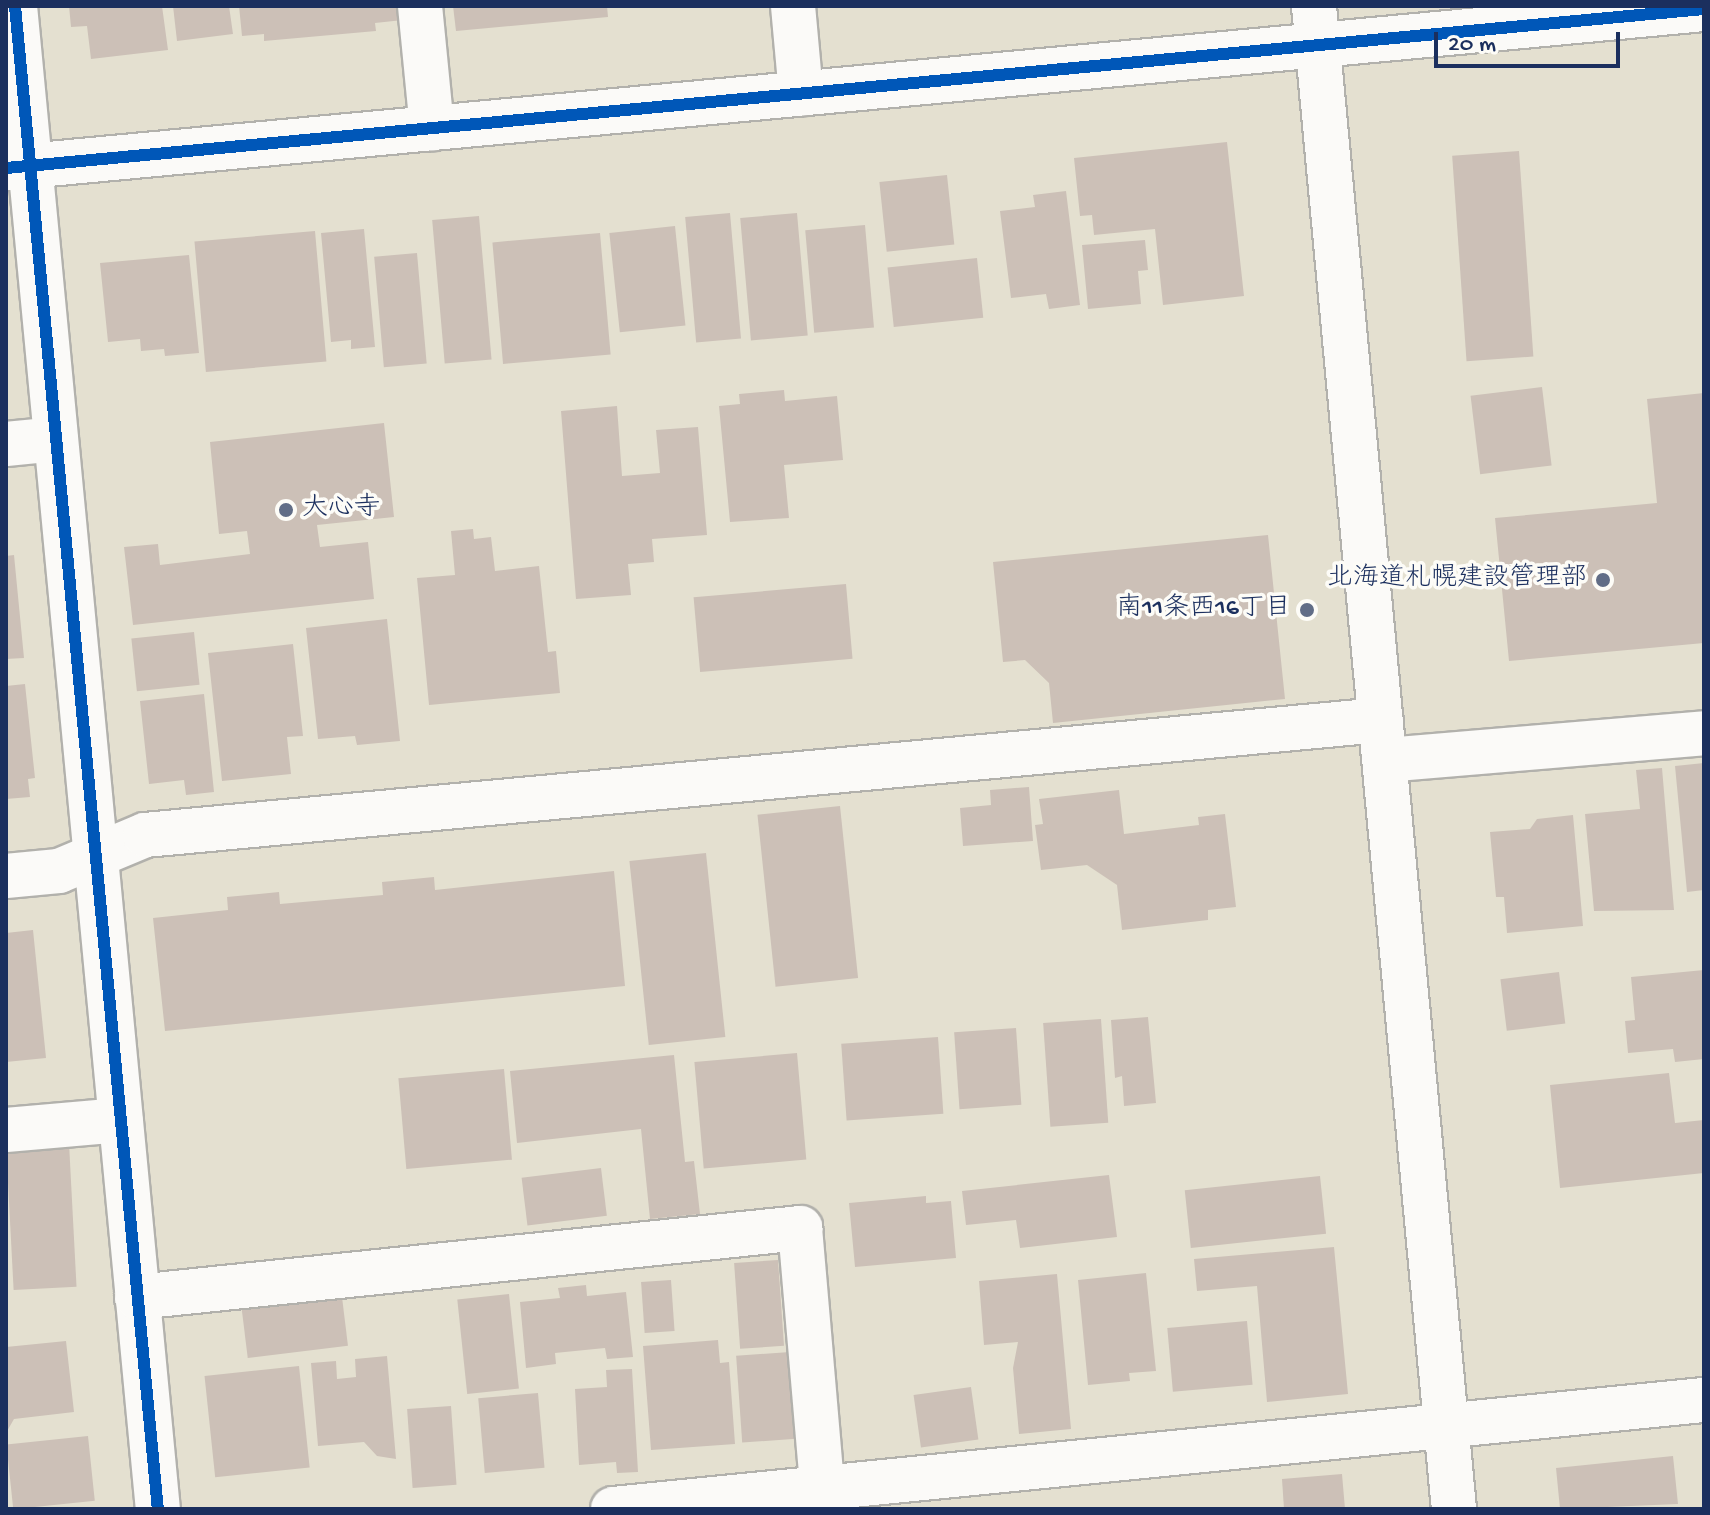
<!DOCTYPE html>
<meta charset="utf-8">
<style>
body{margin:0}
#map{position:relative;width:1710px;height:1515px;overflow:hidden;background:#e4e0d0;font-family:"Gochi Hand","Klee One",sans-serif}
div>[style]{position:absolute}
.building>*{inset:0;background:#ccc0b7;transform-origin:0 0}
.roads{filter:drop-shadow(2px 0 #b2b1ac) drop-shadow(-2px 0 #b2b1ac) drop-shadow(0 2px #b2b1ac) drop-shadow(0 -2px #b2b1ac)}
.street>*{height:44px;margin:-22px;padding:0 22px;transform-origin:22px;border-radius:22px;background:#fbfaf8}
.secondary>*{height:44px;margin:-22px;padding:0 22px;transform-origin:22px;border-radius:22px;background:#fbfaf8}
.cycleway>*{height:12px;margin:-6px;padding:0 6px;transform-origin:6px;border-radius:6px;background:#0057b8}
.dots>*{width:22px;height:22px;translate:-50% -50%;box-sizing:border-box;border:4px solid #fdfcf7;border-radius:50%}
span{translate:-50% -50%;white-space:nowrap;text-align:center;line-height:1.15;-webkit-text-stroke:7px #fdfcf7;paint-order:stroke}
.poi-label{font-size:26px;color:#1b2f5e}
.left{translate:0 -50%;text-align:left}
.right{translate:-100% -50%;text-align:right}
.frame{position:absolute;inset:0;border:8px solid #1b2f5e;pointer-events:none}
.scale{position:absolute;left:1434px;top:32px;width:186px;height:36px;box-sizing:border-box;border:4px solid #1b2f5e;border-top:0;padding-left:10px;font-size:24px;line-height:28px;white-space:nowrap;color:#1b2f5e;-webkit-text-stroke:6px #fdfcf7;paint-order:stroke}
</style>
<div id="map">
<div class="building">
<div style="clip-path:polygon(69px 6px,162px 6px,168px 50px,91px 59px,87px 26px,71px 27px)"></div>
<div style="clip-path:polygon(173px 6px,229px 6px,233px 34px,177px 41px)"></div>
<div style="clip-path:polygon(239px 6px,402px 6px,403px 20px,375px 23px,376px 31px,264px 41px,264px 34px,242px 36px)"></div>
<div style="clip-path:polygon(453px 6px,607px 6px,608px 17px,456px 31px)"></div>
<div style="clip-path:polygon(1227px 142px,1244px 296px,1163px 305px,1155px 229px,1094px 235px,1092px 215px,1080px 216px,1074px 158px)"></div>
<div style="left:1519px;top:151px;width:206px;height:67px;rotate:86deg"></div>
<div style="left:947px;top:175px;width:70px;height:68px;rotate:84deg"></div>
<div style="clip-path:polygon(1066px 191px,1080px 305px,1049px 309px,1046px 294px,1011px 298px,1000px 211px,1035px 207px,1033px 195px)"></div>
<div style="left:730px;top:213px;width:126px;height:45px;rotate:85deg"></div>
<div style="left:797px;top:213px;width:123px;height:57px;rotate:85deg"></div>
<div style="left:479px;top:216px;width:144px;height:47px;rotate:85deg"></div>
<div style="left:865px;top:225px;width:103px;height:60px;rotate:85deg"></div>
<div style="left:675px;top:226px;width:100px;height:66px;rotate:84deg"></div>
<div style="clip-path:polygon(364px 229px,375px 347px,351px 349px,351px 340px,331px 342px,321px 233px)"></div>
<div style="left:315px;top:231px;width:131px;height:121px;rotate:85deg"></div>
<div style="left:600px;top:233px;width:122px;height:108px;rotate:85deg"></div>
<div style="clip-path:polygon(1145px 240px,1148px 270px,1138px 271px,1141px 304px,1088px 309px,1082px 245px)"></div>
<div style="left:417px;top:253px;width:111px;height:43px;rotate:85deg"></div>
<div style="clip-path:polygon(189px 255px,199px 353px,165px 356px,164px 349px,141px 351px,140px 339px,108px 342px,100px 263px)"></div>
<div style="left:977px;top:258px;width:60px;height:90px;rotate:84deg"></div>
<div style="left:1542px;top:387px;width:79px;height:72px;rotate:83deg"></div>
<div style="clip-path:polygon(784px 390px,785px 401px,837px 396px,843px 460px,784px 465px,789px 518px,730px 522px,719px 406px,740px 404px,739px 394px)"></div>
<div style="clip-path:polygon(1704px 393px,1704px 643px,1509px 661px,1495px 518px,1657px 503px,1647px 399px)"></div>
<div style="clip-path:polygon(617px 406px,622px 476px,660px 473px,656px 430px,698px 427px,707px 535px,652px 539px,654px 562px,628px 564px,631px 595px,576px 599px,561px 411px)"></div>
<div style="clip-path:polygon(384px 423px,394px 517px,317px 525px,320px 547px,368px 542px,374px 599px,133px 625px,124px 547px,158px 544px,160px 565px,250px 554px,247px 531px,219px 534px,210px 442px)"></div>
<div style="clip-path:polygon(473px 529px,474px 539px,491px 537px,495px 571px,539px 566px,548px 652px,556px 651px,560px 693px,429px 705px,417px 578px,455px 575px,451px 531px)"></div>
<div style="clip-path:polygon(1268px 535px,1285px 699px,1053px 723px,1049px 683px,1025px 660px,1003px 662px,993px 562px)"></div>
<div style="clip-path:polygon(14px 555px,24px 658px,6px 659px,6px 556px)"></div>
<div style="left:846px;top:584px;width:75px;height:153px;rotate:85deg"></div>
<div style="clip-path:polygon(387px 619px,400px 741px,357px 745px,355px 736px,318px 739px,306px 628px)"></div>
<div style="left:194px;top:632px;width:53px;height:63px;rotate:84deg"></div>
<div style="clip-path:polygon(293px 644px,303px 736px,287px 737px,291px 774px,222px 781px,208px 653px)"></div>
<div style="clip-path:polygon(25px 684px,35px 778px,28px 779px,30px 797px,6px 799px,6px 686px)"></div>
<div style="clip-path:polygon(204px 694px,214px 792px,186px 795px,184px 780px,149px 784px,140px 701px)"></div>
<div style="clip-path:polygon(1704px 763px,1704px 890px,1687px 892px,1675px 766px)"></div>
<div style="clip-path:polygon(1662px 768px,1674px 910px,1594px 911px,1585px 814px,1640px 809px,1636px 770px)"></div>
<div style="clip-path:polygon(1029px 787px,1033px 841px,963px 846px,960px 808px,991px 805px,990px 790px)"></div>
<div style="clip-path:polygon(1119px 790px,1124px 834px,1199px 825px,1198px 817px,1225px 814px,1236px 907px,1208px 910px,1208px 920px,1122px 930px,1117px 885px,1087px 865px,1041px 870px,1035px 825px,1043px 824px,1039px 799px)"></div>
<div style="left:840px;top:806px;width:173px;height:83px;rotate:84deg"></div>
<div style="clip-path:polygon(1573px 815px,1583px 926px,1507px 933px,1504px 897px,1496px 897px,1490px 832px,1530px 829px,1537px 819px)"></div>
<div style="left:706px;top:853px;width:185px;height:77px;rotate:84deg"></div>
<div style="clip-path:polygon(614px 871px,625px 986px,165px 1031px,153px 918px,228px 910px,227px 897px,279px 892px,280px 904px,383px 895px,382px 882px,434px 877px,435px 890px)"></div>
<div style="clip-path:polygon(33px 930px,46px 1058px,6px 1062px,6px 933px)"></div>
<div style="clip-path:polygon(1704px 970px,1704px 1059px,1675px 1062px,1673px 1049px,1628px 1053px,1625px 1021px,1635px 1020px,1631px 977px)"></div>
<div style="left:1559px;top:972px;width:52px;height:59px;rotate:83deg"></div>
<div style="clip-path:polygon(1148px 1017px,1156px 1103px,1124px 1106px,1122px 1076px,1115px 1078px,1111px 1020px)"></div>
<div style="left:1101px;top:1019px;width:104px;height:58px;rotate:86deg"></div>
<div style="left:1016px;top:1028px;width:77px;height:62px;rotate:86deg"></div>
<div style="left:938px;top:1037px;width:77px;height:97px;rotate:86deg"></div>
<div style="left:797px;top:1053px;width:107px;height:103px;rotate:85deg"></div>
<div style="clip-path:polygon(674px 1055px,685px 1162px,694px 1161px,700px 1214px,650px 1219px,641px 1129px,517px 1143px,510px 1071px)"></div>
<div style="left:504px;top:1069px;width:91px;height:106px;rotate:85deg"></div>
<div style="clip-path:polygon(1669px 1073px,1675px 1123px,1704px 1120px,1704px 1173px,1560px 1188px,1550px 1085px)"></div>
<div style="left:69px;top:1143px;width:144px;height:63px;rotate:87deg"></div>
<div style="left:601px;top:1168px;width:48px;height:80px;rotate:83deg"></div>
<div style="clip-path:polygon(1109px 1175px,1117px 1237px,1020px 1248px,1016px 1220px,966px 1225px,962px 1191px)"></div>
<div style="left:1320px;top:1176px;width:58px;height:136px;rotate:84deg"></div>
<div style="clip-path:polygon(926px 1196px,926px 1203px,951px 1201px,956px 1258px,855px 1267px,849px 1203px)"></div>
<div style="clip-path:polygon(1334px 1247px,1348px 1394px,1267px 1402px,1257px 1286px,1197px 1291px,1194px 1259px)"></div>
<div style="left:778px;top:1260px;width:86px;height:44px;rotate:86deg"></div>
<div style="clip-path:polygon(1146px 1273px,1156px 1371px,1129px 1373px,1130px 1381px,1088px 1385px,1078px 1280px)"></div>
<div style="clip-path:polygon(1057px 1274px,1071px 1429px,1019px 1434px,1013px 1368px,1018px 1342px,984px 1345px,979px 1281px)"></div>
<div style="left:671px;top:1280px;width:51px;height:30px;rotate:86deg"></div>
<div style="clip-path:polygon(586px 1285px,587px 1296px,626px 1292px,633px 1357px,607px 1359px,605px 1348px,555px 1353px,556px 1364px,526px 1368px,520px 1302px,560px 1298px,558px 1288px)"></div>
<div style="left:509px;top:1294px;width:95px;height:52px;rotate:84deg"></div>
<div style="left:342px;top:1297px;width:49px;height:101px;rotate:83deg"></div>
<div style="left:1247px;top:1321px;width:64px;height:80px;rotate:85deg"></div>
<div style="clip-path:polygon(718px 1340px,720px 1363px,729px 1362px,735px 1444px,651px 1450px,643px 1346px)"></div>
<div style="clip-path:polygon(66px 1341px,74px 1412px,14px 1419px,6px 1433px,6px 1347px)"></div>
<div style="left:790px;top:1352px;width:87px;height:54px;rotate:86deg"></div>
<div style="clip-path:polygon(387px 1356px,396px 1459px,377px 1456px,364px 1442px,318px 1446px,311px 1363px,336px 1361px,337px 1379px,356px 1377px,355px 1359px)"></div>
<div style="left:299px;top:1366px;width:102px;height:95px;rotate:84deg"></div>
<div style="clip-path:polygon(632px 1369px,638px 1472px,617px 1473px,616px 1462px,579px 1465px,575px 1389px,607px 1387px,606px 1370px)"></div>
<div style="left:971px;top:1387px;width:53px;height:58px;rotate:82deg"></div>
<div style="left:538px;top:1393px;width:75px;height:60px;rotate:85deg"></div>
<div style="left:451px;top:1406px;width:79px;height:44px;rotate:86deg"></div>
<div style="left:88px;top:1436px;width:65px;height:82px;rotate:84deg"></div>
<div style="clip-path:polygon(1673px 1456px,1678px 1504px,1560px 1509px,1556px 1468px)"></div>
<div style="clip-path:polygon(1342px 1474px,1345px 1509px,1284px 1509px,1282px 1479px)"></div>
</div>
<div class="roads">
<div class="street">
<div style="left:15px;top:6px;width:1510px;rotate:84.57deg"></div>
<div style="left:420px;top:6px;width:123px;rotate:84.4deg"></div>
<div style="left:793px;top:6px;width:88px;rotate:84.8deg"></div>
<div style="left:6px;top:444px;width:50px;rotate:-5.7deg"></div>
<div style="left:1385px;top:760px;width:320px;rotate:-4.8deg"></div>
<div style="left:6px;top:876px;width:53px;rotate:-5.4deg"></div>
<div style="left:59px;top:871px;width:93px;rotate:-22.7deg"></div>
<div style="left:145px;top:835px;width:1241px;rotate:-5.32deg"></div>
<div style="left:6px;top:1130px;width:115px;rotate:-5deg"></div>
<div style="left:137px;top:1297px;width:667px;rotate:-5.94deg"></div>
<div style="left:800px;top:1228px;width:260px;rotate:85.1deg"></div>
<div style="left:613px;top:1509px;width:1096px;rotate:-5.71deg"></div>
</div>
<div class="secondary">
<div style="left:1314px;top:6px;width:1510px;rotate:84.68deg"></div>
<div style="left:6px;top:168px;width:1705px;rotate:-5.35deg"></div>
</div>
</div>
<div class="cycleway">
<div style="left:15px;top:6px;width:1510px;rotate:84.57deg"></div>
<div style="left:6px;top:168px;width:1705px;rotate:-5.35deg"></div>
</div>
<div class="dots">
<div style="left:286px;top:510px;background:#616d86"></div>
<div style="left:1603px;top:580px;background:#616d86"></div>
<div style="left:1307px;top:610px;background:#616d86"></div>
</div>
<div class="poi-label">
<span class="left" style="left:302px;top:510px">大心寺</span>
<span class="right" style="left:1587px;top:580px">北海道札幌建設管理部</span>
<span class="right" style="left:1291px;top:610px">南11条西16丁目</span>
</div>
<div class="frame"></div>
<div class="scale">20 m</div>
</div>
